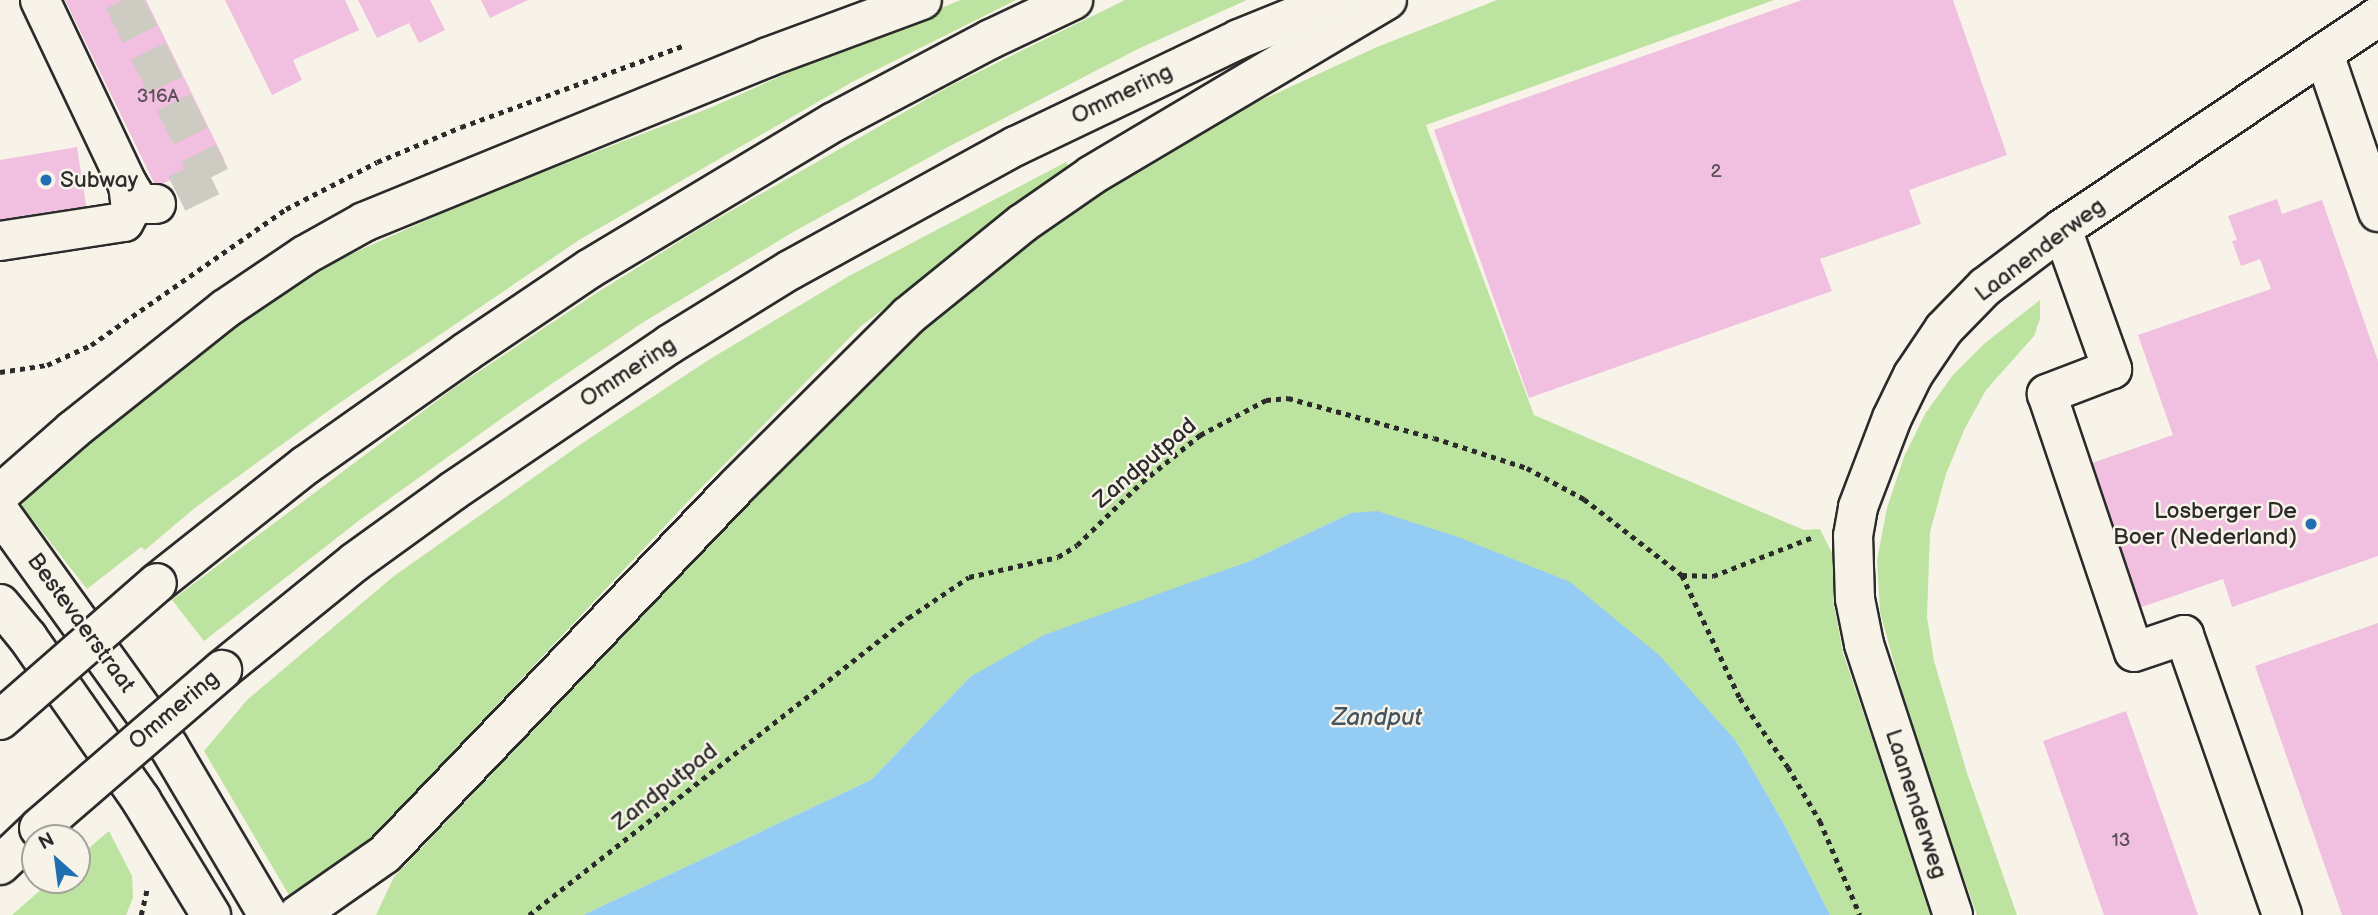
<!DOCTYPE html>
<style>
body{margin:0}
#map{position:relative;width:2378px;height:915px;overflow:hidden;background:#f7f3e8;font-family:"Balsamiq Sans",sans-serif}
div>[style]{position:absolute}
.green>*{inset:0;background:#bce4a0}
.water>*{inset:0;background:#94ccf3}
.building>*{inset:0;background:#f1c0e1}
.minor-tunnel>*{height:38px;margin-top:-19px;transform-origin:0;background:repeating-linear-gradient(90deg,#cecbc2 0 38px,transparent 0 57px)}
.path>*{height:4.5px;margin-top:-2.25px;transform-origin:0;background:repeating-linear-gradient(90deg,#2b2b2b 0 5px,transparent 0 10px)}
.roads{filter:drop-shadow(2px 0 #2b2b2b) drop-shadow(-2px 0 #2b2b2b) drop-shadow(0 2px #2b2b2b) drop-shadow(0 -2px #2b2b2b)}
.minor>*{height:38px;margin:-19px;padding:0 19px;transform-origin:19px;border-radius:19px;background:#f7f3e8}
.major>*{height:38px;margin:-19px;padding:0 19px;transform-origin:19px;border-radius:19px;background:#f7f3e8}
.highway>*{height:38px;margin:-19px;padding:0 19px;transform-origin:19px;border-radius:19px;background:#f7f3e8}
.bridges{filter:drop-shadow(2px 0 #2b2b2b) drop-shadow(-2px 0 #2b2b2b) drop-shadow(0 2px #2b2b2b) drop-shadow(0 -2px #2b2b2b)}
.highway-bridge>*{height:38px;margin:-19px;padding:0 19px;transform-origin:19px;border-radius:19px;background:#f7f3e8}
.dots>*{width:19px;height:19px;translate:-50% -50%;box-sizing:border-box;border:4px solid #f7f3e8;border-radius:50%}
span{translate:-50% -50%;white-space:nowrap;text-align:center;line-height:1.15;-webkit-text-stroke:5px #f7f3e8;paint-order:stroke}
.number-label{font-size:19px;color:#5c5058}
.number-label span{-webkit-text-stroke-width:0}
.street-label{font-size:23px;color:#2b2b2b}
.poi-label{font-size:23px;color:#2b2b2b}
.left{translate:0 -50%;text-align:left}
.right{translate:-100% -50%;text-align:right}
.water-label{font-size:24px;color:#45535d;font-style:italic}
.north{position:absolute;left:21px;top:824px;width:70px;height:70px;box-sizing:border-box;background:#f7f3e8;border:2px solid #a5a39c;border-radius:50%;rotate:332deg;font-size:19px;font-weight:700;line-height:28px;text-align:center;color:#2b2b2b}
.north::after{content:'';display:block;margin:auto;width:24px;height:32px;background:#1f6fb2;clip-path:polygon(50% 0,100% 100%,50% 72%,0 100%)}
</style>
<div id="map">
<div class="green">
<div style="clip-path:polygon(961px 0,1016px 0,854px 81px,579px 240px,335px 406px,196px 507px,145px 550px,141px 547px,87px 589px,22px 506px,28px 487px,228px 329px,342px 258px,483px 195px,712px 107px,870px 36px)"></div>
<div style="clip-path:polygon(1125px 0,1247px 0,1138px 49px,948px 147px,793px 232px,642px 323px,522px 404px,361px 519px,204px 641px,172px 600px,454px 388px,598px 292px,701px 228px,950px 86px)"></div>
<div style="clip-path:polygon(1497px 0,1774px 0,1426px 125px,1534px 415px,1804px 530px,1820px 529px,1833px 555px,1833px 600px,1843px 653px,1932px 915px,1830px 915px,1784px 824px,1736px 741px,1351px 513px,1250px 561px,970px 677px,871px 780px,583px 915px,376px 915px,394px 877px,893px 352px,1057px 218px,1149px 160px,1242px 109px,1377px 47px)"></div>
<div style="clip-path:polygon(1066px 162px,1072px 174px,971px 242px,860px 327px,693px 496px,377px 833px,349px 859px,289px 895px,204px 751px,247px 700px,394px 576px,584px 442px,710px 359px,849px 276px)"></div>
<div style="clip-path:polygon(2040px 300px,2040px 319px,2034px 336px,1986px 390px,1965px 428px,1946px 474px,1930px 532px,1927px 617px,1934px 661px,1967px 773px,2017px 915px,1977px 915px,1916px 742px,1880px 612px,1877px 560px,1887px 508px,1904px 457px,1925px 414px,1953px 375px,1985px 343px)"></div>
<div style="clip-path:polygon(109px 831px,132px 876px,133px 898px,126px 915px,12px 915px,52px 880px,77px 880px,77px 858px)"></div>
</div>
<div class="water">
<div style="clip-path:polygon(1377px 511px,1458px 537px,1570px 582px,1659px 655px,1736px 741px,1784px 824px,1830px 915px,583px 915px,871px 780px,970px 677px,1044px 635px,1250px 561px,1351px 513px)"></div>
</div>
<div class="building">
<div style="clip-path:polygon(65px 0,146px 0,225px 161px,222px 163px,218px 157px,156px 187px)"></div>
<div style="clip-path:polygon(225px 0,345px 0,359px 30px,293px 60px,302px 80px,272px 95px)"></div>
<div style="clip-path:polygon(358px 0,430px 0,445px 30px,419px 43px,409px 23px,377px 38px)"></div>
<div style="clip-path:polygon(481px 0,528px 0,490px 18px)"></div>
<div style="clip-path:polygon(1802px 0,1953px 0,2007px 155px,1909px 190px,1921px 224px,1820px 259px,1832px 291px,1529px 398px,1434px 130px)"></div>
<div style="clip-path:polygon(77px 147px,88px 218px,0 232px,0 160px)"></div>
<div style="clip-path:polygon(2277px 199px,2282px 214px,2322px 200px,2378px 361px,2378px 556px,2232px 607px,2223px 579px,2139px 608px,2089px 464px,2173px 435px,2138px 335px,2271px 289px,2260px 259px,2241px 266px,2232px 241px,2237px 240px,2228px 216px)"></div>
<div style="clip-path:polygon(2378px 623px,2378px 915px,2342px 915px,2255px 666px)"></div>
<div style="clip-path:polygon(2126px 711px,2198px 915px,2104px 915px,2043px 741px)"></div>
</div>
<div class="minor-tunnel">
<div style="left:123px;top:0;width:198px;rotate:63.6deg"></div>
<div style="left:211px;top:177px;width:61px;rotate:153.9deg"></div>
</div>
<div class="path">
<div style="left:0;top:372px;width:48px;rotate:-8.5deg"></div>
<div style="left:47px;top:365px;width:48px;rotate:-24.4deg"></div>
<div style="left:91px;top:345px;width:238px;rotate:-34.9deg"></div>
<div style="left:286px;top:209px;width:102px;rotate:-27.3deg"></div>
<div style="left:377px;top:162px;width:91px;rotate:-22.6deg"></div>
<div style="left:461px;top:127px;width:239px;rotate:-20.1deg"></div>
<div style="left:1682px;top:575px;width:136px;rotate:64.8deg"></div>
<div style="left:1740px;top:698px;width:84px;rotate:55.2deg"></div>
<div style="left:1788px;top:767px;width:63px;rotate:59.3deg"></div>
<div style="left:1820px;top:821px;width:102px;rotate:66.9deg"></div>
<div style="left:141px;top:915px;width:27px;rotate:-77deg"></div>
<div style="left:529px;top:915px;width:482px;rotate:-38.1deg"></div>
<div style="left:908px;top:618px;width:73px;rotate:-33.9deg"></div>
<div style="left:969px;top:577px;width:91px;rotate:-12.7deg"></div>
<div style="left:1058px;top:557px;width:22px;rotate:-32deg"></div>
<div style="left:1077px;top:545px;width:91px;rotate:-44.1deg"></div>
<div style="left:1142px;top:482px;width:75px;rotate:-39deg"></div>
<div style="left:1200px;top:435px;width:75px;rotate:-27.9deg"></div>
<div style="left:1266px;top:400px;width:22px;rotate:-5deg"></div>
<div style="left:1288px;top:398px;width:151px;rotate:15.3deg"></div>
<div style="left:1434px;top:438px;width:98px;rotate:17.9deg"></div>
<div style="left:1527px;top:468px;width:65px;rotate:28.5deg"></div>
<div style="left:1584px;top:499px;width:124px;rotate:37.8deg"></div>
<div style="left:1682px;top:575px;width:31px;rotate:2deg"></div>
<div style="left:1713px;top:576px;width:107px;rotate:-21.3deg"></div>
</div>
<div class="roads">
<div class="minor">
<div style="left:40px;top:0;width:205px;rotate:64.6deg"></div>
<div style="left:128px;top:185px;width:22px;rotate:58deg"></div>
<div style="left:140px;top:204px;width:16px"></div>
<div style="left:2324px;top:54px;width:167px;rotate:71.1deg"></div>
<div style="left:2062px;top:229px;width:149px;rotate:70.3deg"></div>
<div style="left:2112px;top:369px;width:70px;rotate:159deg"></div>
<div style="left:2047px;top:394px;width:272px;rotate:71.4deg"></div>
<div style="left:2134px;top:652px;width:53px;rotate:-18.8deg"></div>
<div style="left:2184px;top:635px;width:297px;rotate:70.7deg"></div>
<div style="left:0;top:241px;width:125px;rotate:-8.7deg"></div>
<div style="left:124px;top:222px;width:15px;rotate:-62deg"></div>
<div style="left:131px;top:209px;width:24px;rotate:-97deg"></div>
<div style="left:0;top:512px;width:289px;rotate:54.3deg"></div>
<div style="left:169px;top:747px;width:195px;rotate:59.5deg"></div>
<div style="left:0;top:604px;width:44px;rotate:50.5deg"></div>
<div style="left:28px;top:638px;width:198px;rotate:55.1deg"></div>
<div style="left:141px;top:800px;width:135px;rotate:58.7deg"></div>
<div style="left:1953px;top:915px;width:285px;rotate:-108.2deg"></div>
<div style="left:1864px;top:644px;width:46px;rotate:-101.3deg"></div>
<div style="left:1855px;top:599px;width:63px;rotate:-91.8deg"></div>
<div style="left:1853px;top:536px;width:29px;rotate:-80deg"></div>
<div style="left:1858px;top:507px;width:95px;rotate:-69.1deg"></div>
<div style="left:1892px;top:418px;width:48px;rotate:-64deg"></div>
<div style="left:1913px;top:375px;width:55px;rotate:-56deg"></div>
<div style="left:1944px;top:329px;width:59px;rotate:-45.7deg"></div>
<div style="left:1985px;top:287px;width:96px;rotate:-37deg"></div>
<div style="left:2062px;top:229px;width:381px;rotate:-33.9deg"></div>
</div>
<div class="major">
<div style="left:991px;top:39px;width:91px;rotate:-25.4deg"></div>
<div style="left:0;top:494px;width:97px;rotate:-41.2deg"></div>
<div style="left:73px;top:430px;width:194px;rotate:-38.5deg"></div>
<div style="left:225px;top:309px;width:97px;rotate:-34deg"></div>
<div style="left:305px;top:255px;width:68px;rotate:-29.2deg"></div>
<div style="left:364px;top:222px;width:436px;rotate:-22.2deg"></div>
<div style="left:768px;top:57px;width:164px;rotate:-20.3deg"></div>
<div style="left:298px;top:915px;width:106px;rotate:-35deg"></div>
<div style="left:385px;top:854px;width:509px;rotate:-46.27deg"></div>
<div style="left:737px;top:486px;width:241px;rotate:-44.8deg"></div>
<div style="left:908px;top:316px;width:148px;rotate:-39deg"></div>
<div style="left:1023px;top:223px;width:84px;rotate:-34.8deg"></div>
<div style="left:1092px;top:175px;width:343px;rotate:-30.7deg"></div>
</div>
<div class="highway">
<div style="left:157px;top:583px;width:190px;rotate:-38.4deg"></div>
<div style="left:306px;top:465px;width:196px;rotate:-35.2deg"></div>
<div style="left:466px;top:352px;width:148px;rotate:-34deg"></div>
<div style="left:589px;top:269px;width:286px;rotate:-31deg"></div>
<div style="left:834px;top:122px;width:178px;rotate:-27.9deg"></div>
<div style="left:222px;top:670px;width:171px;rotate:-39.1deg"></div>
<div style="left:355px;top:562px;width:121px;rotate:-35.9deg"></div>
<div style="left:453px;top:491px;width:262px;rotate:-34.1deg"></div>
<div style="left:670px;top:344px;width:141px;rotate:-31.7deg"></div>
<div style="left:790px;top:270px;width:258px;rotate:-28.8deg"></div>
<div style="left:1016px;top:146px;width:247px;rotate:-25.6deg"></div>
<div style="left:1239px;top:39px;width:104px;rotate:-22.1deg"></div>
<div style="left:0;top:865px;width:54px;rotate:-43.5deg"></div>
</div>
</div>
<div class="bridges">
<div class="highway-bridge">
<div style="left:0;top:720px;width:208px;rotate:-41.1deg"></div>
<div style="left:39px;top:828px;width:242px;rotate:-40.8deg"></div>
</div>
</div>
<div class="dots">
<div style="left:46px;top:180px;background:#1f6fb2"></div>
<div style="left:2311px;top:524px;background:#1f6fb2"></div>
</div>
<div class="number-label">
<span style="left:158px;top:97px">316A</span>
<span style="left:1716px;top:172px">2</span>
<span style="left:2121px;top:841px">13</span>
</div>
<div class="street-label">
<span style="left:1122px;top:94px;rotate:-26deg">Ommering</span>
<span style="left:2040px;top:250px;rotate:-37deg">Laanenderweg</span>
<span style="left:628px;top:372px;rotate:-33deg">Ommering</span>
<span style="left:1145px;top:463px;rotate:-40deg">Zandputpad</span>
<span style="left:81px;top:623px;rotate:54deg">Bestevaerstraat</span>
<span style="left:174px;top:710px;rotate:-40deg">Ommering</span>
<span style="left:665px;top:787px;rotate:-38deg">Zandputpad</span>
<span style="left:1916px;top:804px;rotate:72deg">Laanenderweg</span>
</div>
<div class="poi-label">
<span class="left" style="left:60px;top:180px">Subway</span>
<span class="right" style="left:2297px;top:524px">Losberger De<br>Boer (Nederland)</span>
</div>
<div class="water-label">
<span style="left:1377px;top:718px">Zandput</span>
</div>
<div class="north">N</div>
</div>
